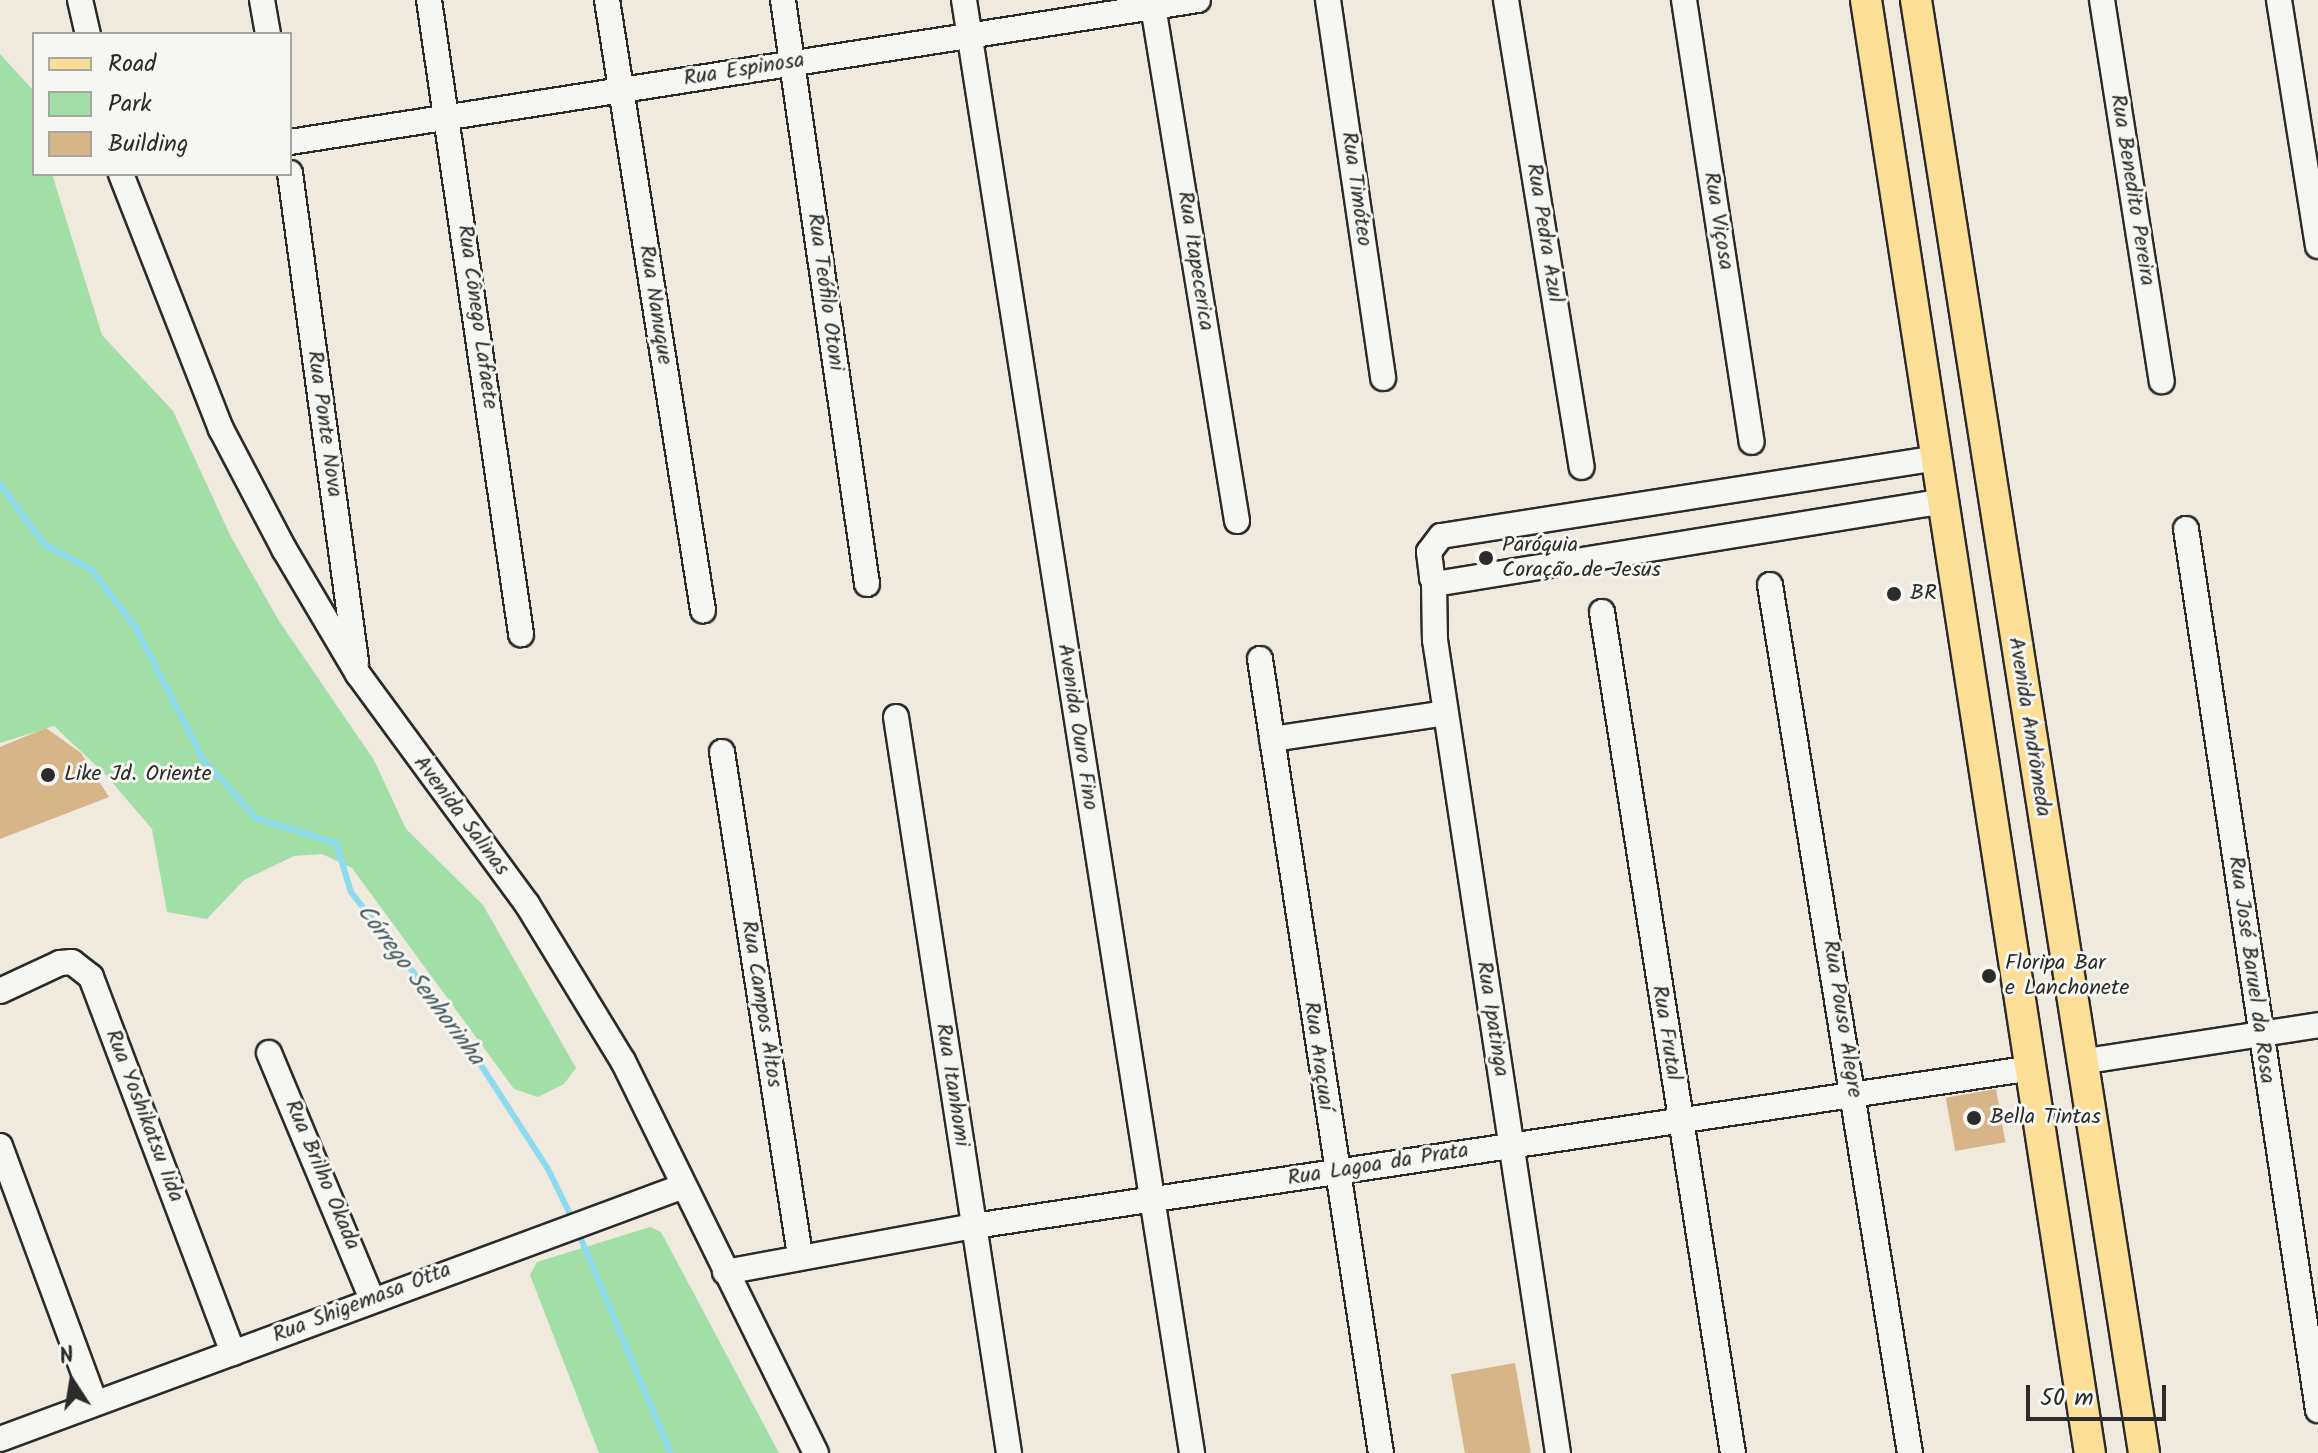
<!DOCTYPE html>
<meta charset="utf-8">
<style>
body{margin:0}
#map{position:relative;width:2318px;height:1453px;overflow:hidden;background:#f0e9dd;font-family:Kalam,sans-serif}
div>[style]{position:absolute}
.green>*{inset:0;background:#a1dfa7}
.stream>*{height:6px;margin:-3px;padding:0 3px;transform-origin:3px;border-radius:3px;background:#8edaef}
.building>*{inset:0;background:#d7b589;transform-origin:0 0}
.roads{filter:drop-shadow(2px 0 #2b2b2b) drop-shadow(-2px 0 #2b2b2b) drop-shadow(0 2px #2b2b2b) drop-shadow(0 -2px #2b2b2b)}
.minor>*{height:24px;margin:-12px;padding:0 12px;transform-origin:12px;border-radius:12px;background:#f6f6f2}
.major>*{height:30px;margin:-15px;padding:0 15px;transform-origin:15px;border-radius:15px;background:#fcde96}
.dots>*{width:22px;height:22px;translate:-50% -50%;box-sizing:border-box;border:4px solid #f6f6f2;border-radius:50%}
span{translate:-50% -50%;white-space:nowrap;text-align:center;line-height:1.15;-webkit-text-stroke:6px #f6f6f2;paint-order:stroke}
.street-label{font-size:22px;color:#2b2b2b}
.poi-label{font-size:22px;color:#2b2b2b}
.left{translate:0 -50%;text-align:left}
.water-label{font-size:24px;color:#44575c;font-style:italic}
.legend{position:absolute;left:32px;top:32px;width:260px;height:144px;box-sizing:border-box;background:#f6f6f2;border:2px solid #a5a5a2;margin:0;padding:10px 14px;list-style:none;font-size:24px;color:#2b2b2b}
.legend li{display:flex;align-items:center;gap:16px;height:40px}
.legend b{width:40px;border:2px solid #a5a5a2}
.north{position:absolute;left:32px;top:1341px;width:80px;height:80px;-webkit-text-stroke:6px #f6f6f2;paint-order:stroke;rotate:348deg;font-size:22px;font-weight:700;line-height:32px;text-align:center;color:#2b2b2b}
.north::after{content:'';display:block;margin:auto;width:28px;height:36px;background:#2b2b2b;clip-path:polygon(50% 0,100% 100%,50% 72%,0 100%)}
.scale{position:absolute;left:2026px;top:1385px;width:140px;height:36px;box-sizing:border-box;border:4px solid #2b2b2b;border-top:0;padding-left:10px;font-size:24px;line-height:28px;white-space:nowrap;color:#2b2b2b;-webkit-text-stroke:6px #f6f6f2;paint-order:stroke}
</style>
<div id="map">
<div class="green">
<div style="clip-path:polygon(0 54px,33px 90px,34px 174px,52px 174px,102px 335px,173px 411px,230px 535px,279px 621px,374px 760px,406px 829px,483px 905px,576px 1068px,564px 1084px,538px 1097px,514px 1089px,352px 868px,322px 854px,294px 856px,244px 880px,207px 919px,167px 912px,152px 829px,105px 774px,54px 726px,0 743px)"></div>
<div style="clip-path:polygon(650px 1227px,661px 1232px,779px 1453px,599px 1453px,530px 1275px,537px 1262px)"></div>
</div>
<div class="stream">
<div style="left:0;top:484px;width:74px;rotate:53.7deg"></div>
<div style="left:44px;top:544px;width:55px;rotate:28.4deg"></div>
<div style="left:92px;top:570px;width:73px;rotate:52.8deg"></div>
<div style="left:136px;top:628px;width:147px;rotate:62.9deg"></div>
<div style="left:203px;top:759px;width:79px;rotate:48.1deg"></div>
<div style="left:256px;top:818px;width:84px;rotate:17.4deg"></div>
<div style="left:336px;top:843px;width:51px;rotate:73deg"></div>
<div style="left:351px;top:892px;width:176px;rotate:52.2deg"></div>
<div style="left:459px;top:1031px;width:164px;rotate:57.2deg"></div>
<div style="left:548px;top:1169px;width:59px;rotate:63.9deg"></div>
<div style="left:578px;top:1232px;width:240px;rotate:67.2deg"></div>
</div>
<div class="building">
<div style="clip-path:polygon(46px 728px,81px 753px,109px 797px,0 839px,0 747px)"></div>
<div style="left:1996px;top:1089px;width:54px;height:51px;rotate:80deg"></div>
<div style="left:1515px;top:1363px;width:91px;height:65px;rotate:80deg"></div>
</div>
<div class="roads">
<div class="minor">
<div style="left:80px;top:0;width:35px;rotate:77deg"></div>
<div style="left:262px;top:0;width:35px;rotate:80deg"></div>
<div style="left:429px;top:0;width:641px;rotate:81.74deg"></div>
<div style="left:607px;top:0;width:618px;rotate:81.06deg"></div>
<div style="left:783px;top:0;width:590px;rotate:81.81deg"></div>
<div style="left:964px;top:0;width:1471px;rotate:81.08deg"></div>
<div style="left:1152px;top:0;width:528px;rotate:80.73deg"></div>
<div style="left:1328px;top:0;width:382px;rotate:81.7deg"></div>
<div style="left:1506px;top:0;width:473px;rotate:80.8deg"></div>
<div style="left:1684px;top:0;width:447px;rotate:81.3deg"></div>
<div style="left:2102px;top:0;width:386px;rotate:81.1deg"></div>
<div style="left:2279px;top:0;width:249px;rotate:81deg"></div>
<div style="left:290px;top:142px;width:919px;rotate:-8.89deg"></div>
<div style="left:290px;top:173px;width:494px;rotate:82.3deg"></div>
<div style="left:121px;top:174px;width:274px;rotate:68.6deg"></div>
<div style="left:221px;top:429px;width:136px;rotate:62.3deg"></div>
<div style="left:284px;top:549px;width:145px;rotate:59.4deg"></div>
<div style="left:358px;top:674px;width:285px;rotate:53.7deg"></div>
<div style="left:527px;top:904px;width:184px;rotate:58.6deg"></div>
<div style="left:623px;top:1061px;width:437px;rotate:63.8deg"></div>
<div style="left:1937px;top:458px;width:502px;rotate:171.06deg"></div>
<div style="left:1441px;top:536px;width:20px;rotate:127deg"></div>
<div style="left:1429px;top:552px;width:26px;rotate:83deg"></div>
<div style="left:1432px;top:578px;width:10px;rotate:29deg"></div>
<div style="left:1441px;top:583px;width:511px;rotate:-9.24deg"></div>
<div style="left:2186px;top:529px;width:891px;rotate:81.48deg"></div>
<div style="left:1434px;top:584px;width:56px;rotate:89deg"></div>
<div style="left:1435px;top:640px;width:822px;rotate:81.4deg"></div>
<div style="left:1770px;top:585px;width:879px;rotate:80.84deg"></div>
<div style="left:1602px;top:612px;width:851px;rotate:81.15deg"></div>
<div style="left:1260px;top:659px;width:803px;rotate:81.34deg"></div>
<div style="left:896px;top:717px;width:745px;rotate:81.27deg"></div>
<div style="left:1272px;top:739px;width:175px;rotate:-8.5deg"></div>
<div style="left:722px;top:752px;width:509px;rotate:81.19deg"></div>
<div style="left:0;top:991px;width:66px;rotate:-25deg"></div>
<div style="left:60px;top:963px;width:12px;rotate:-5deg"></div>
<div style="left:72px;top:962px;width:24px;rotate:38deg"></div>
<div style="left:91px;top:977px;width:402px;rotate:69.3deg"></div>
<div style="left:269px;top:1053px;width:267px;rotate:67.3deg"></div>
<div style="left:2080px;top:1062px;width:241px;rotate:-8.8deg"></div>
<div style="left:0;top:1146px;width:274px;rotate:69.7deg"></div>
<div style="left:725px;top:1272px;width:253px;rotate:-10.5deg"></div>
<div style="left:974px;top:1226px;width:1071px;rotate:-8.49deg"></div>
<div style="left:0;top:1439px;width:729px;rotate:-20.3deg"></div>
</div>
<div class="major">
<div style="left:1866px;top:0;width:1470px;rotate:81.24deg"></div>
<div style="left:1916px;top:0;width:1471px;rotate:81.08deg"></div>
</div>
</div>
<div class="dots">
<div style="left:1486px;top:558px;background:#2b2b2b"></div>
<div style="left:1894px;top:594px;background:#2b2b2b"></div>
<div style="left:48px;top:775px;background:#2b2b2b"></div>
<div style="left:1989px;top:976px;background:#2b2b2b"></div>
<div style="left:1974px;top:1118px;background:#2b2b2b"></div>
</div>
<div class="street-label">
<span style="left:744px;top:70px;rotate:-9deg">Rua Espinosa</span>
<span style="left:1356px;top:189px;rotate:82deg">Rua Timóteo</span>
<span style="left:2132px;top:190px;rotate:81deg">Rua Benedito Pereira</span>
<span style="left:1718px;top:221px;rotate:81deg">Rua Viçosa</span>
<span style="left:1544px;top:233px;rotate:81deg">Rua Pedra Azul</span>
<span style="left:1195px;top:261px;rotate:81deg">Rua Itapecerica</span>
<span style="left:825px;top:292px;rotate:82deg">Rua Teófilo Otoni</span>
<span style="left:655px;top:305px;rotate:81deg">Rua Nanuque</span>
<span style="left:477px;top:317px;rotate:82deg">Rua Cônego Lafaete</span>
<span style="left:324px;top:424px;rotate:82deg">Rua Ponte Nova</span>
<span style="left:1077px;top:727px;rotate:81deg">Avenida Ouro Fino</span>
<span style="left:2029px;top:727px;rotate:81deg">Avenida Andrômeda</span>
<span style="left:461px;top:816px;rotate:53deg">Avenida Salinas</span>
<span style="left:2251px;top:970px;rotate:82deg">Rua José Baruel da Rosa</span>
<span style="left:761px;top:1004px;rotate:81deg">Rua Campos Altos</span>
<span style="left:1492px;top:1019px;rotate:81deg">Rua Ipatinga</span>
<span style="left:1842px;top:1019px;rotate:81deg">Rua Pouso Alegre</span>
<span style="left:1666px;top:1033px;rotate:81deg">Rua Frutal</span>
<span style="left:1318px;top:1056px;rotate:82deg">Rua Araçuaí</span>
<span style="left:952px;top:1085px;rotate:81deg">Rua Itanhomi</span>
<span style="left:144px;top:1116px;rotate:69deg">Rua Yoshikatsu Iida</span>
<span style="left:1378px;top:1165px;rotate:-9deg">Rua Lagoa da Prata</span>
<span style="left:322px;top:1175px;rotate:67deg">Rua Brilho Okada</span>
<span style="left:362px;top:1303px;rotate:-21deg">Rua Shigemasa Otta</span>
</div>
<div class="poi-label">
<span class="left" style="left:1502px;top:558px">Paróquia<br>Coração de Jesus</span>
<span class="left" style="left:1910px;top:594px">BR</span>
<span class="left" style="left:64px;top:775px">Like Jd. Oriente</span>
<span class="left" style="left:2005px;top:976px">Floripa Bar<br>e Lanchonete</span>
<span class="left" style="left:1990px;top:1118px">Bella Tintas</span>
</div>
<div class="water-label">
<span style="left:420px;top:985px;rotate:53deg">Córrego Senhorinha</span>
</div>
<ul class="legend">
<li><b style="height:10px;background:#fcde96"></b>Road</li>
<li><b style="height:22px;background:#a1dfa7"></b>Park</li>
<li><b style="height:22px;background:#d7b589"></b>Building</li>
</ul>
<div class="north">N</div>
<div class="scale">50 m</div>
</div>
